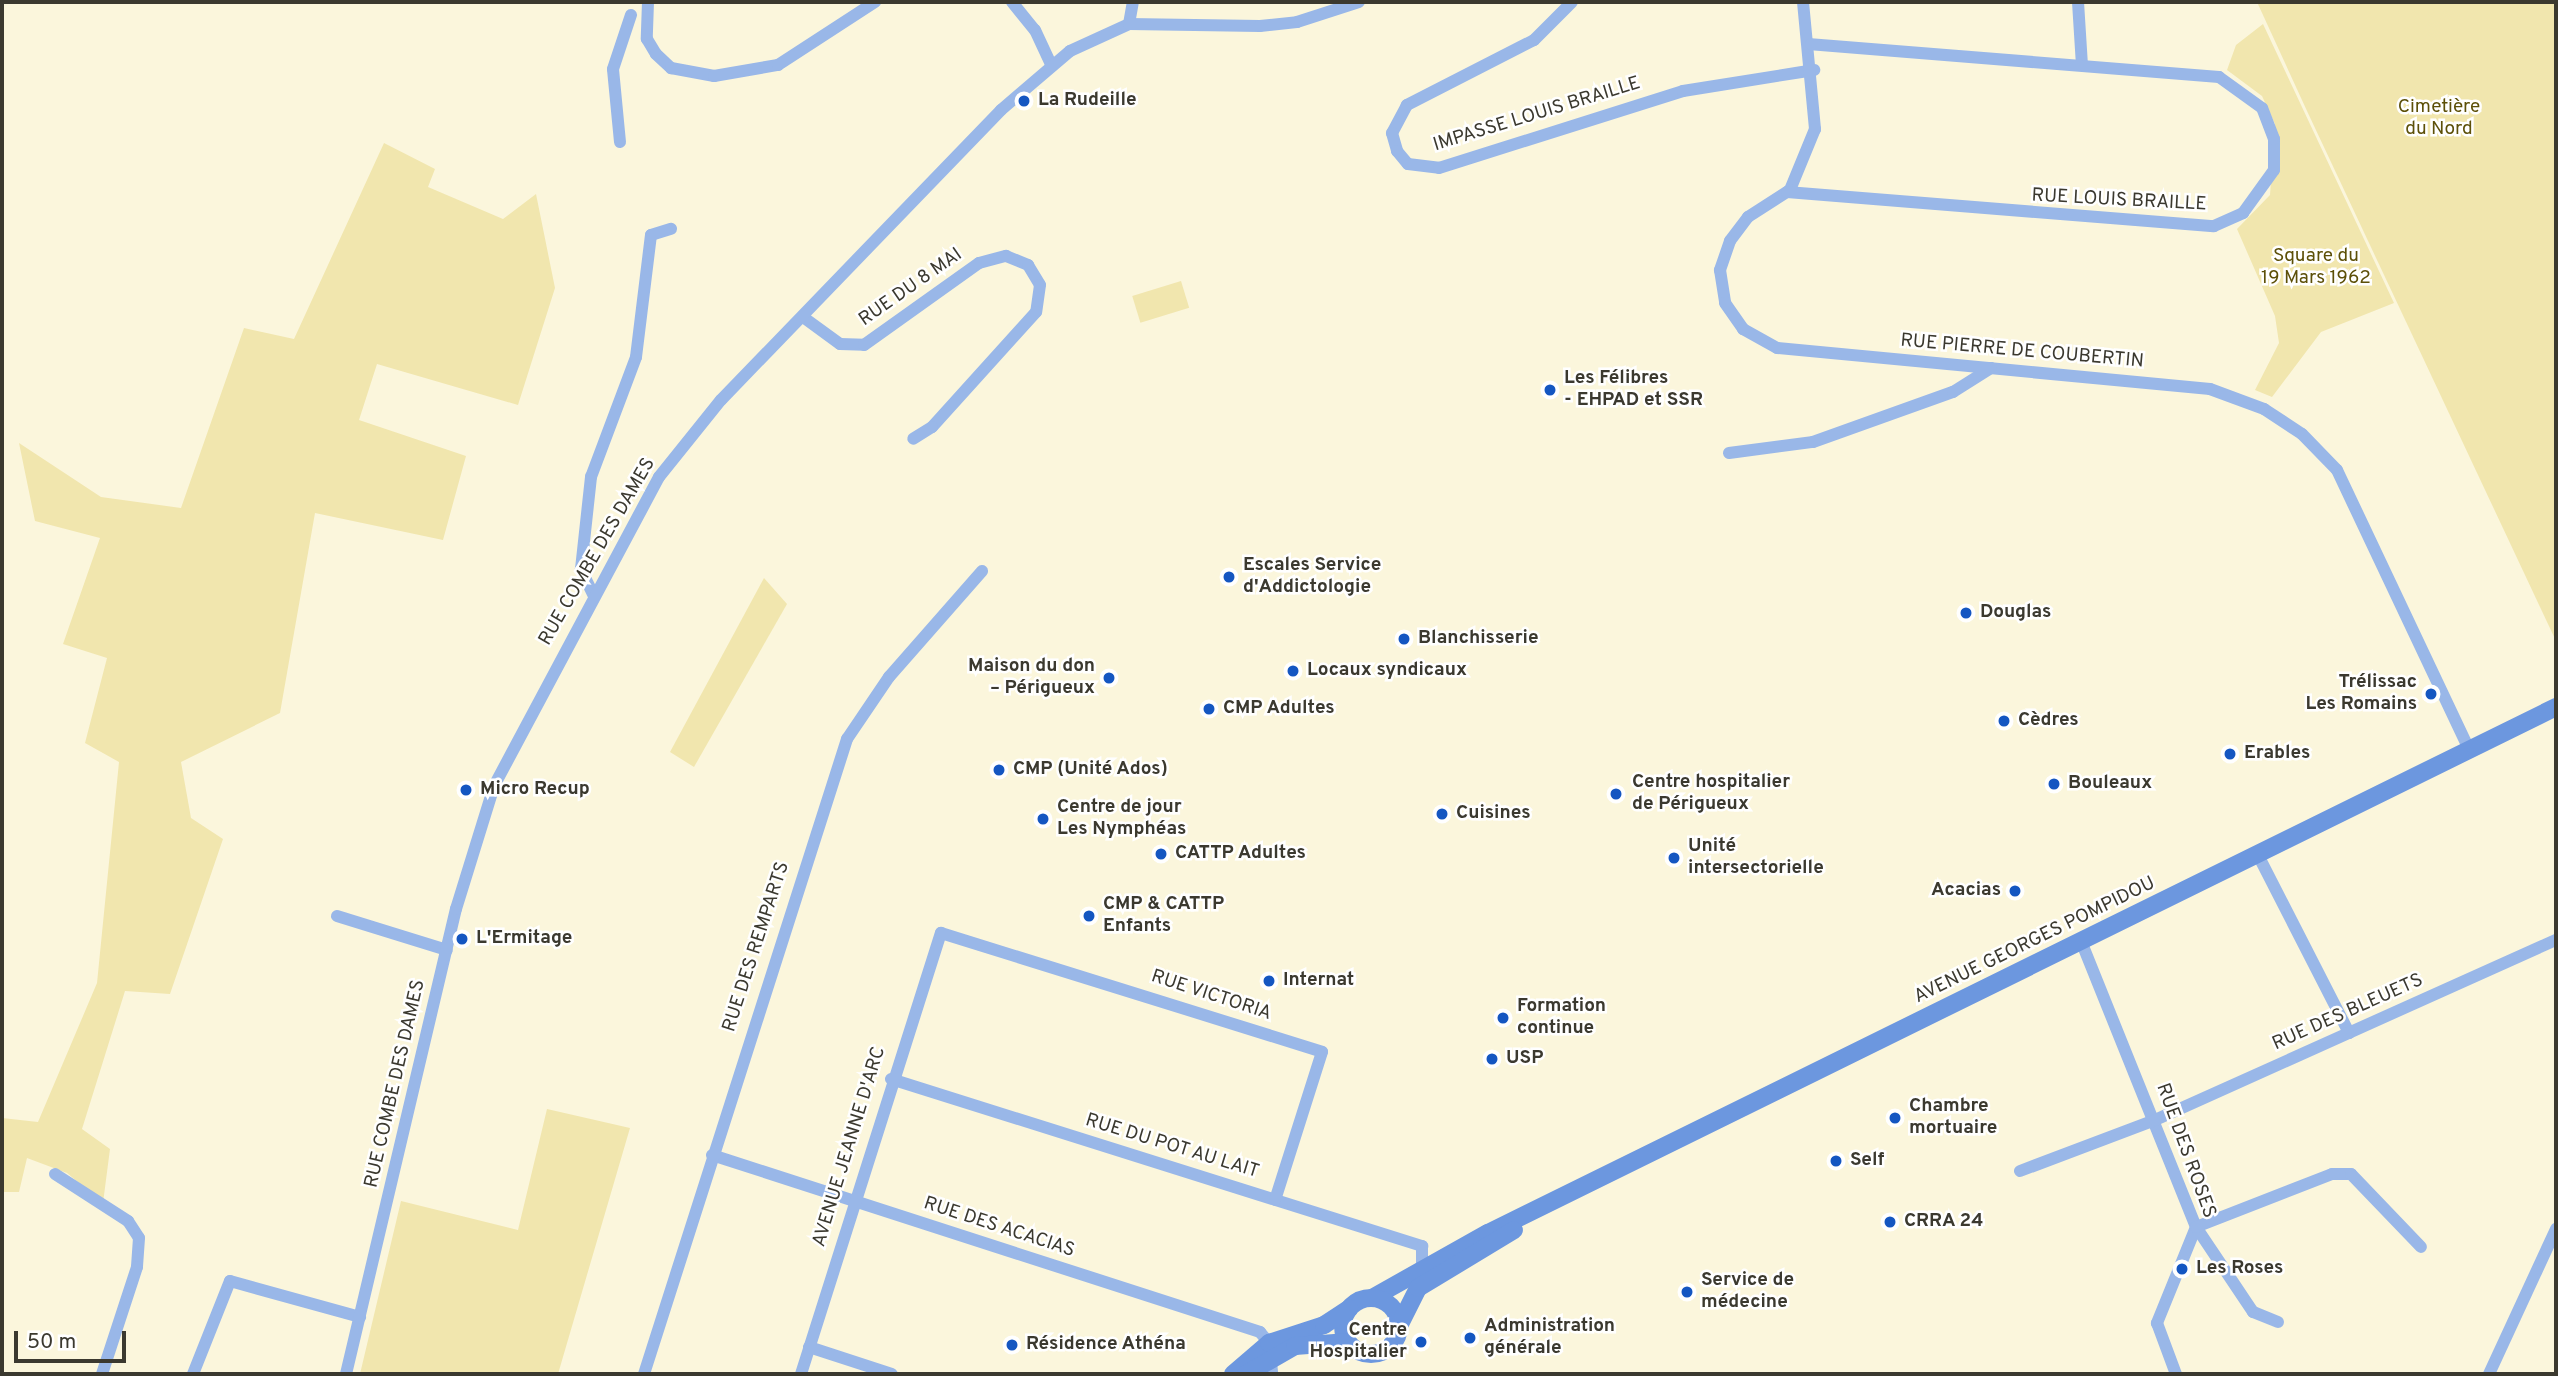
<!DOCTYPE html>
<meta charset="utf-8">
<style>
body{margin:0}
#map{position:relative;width:2558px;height:1376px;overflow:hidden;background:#fbf6dc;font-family:Overpass,sans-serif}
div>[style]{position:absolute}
.green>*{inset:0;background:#f1e6ae;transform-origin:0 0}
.street>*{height:12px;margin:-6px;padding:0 6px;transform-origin:6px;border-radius:6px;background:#99b7e8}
.secondary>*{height:18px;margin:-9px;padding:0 9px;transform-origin:9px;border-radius:9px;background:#6c97df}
.secondary>.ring{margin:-9px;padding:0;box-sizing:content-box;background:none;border:18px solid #6c97df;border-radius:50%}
.dots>*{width:19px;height:19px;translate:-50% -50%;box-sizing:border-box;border:4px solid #fff;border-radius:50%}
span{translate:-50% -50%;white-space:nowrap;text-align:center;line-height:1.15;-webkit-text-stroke:5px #fff;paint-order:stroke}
.poi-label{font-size:19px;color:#3b392f;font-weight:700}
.left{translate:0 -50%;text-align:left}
.right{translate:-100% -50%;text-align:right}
.park-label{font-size:19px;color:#5d5008}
.street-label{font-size:19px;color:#3b392f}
.frame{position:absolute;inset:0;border:4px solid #3b392f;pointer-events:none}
.scale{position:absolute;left:14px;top:1331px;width:112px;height:32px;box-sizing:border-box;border:4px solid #3b392f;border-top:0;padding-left:9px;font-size:21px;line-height:24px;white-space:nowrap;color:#3b392f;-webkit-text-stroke:5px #fff;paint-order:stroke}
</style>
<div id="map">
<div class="green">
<div style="clip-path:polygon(2257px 2px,2556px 2px,2556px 641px,2307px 111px)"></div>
<div style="clip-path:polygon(2263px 24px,2394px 303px,2321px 332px,2272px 397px,2255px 390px,2279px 343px,2275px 316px,2237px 229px,2270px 195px,2275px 124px,2262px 96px,2227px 70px,2236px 45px)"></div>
<div style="clip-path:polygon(384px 143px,435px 169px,428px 187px,503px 219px,536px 194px,555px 288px,518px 405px,377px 364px,359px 420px,466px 456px,443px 540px,315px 513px,280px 713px,181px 762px,191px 818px,223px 839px,170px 994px,125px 991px,82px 1129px,110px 1149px,103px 1203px,67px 1173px,27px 1158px,19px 1192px,2px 1192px,2px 1118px,38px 1122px,97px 983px,119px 762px,85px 743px,107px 658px,63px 644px,100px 538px,35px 521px,19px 443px,101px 497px,181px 508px,244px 328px,294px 339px)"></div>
<div style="left:1181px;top:281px;width:28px;height:51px;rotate:73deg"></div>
<div style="clip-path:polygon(764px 578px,787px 604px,694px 767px,670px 752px)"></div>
<div style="clip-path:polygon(547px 1109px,630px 1128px,558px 1374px,360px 1374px,401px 1201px,518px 1230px)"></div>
</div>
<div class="street">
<div style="left:648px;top:2px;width:37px;rotate:92deg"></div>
<div style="left:647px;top:39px;width:17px;rotate:59deg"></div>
<div style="left:656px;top:54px;width:21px;rotate:43deg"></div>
<div style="left:671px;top:68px;width:44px;rotate:10.5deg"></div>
<div style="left:714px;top:76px;width:65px;rotate:-9.8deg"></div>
<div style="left:778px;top:65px;width:116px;rotate:-33deg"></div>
<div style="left:1012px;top:2px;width:36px;rotate:51deg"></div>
<div style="left:1035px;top:30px;width:38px;rotate:65deg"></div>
<div style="left:1572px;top:2px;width:54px;rotate:135deg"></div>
<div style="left:1534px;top:40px;width:143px;rotate:152.9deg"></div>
<div style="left:1407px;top:105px;width:32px;rotate:118deg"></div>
<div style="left:1392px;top:133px;width:19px;rotate:74deg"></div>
<div style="left:1397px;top:151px;width:17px;rotate:50deg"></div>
<div style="left:1408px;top:164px;width:31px;rotate:7deg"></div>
<div style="left:1439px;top:168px;width:256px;rotate:-17.5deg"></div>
<div style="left:1683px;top:91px;width:133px;rotate:-9.1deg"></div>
<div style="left:1803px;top:2px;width:128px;rotate:84.6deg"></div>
<div style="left:1815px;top:129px;width:66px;rotate:112.3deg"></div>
<div style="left:1790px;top:190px;width:50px;rotate:147.3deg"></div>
<div style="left:1748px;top:217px;width:30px;rotate:127deg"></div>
<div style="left:1730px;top:241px;width:31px;rotate:109deg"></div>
<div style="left:1720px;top:270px;width:33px;rotate:81deg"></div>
<div style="left:1725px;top:303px;width:32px;rotate:55deg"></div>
<div style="left:1743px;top:329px;width:39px;rotate:29deg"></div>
<div style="left:1777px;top:348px;width:435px;rotate:5.4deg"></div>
<div style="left:2210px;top:389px;width:58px;rotate:20.3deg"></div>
<div style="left:2264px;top:409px;width:45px;rotate:33.3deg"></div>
<div style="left:2302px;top:434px;width:50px;rotate:45.8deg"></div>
<div style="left:2337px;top:470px;width:311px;rotate:64.7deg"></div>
<div style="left:2078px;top:2px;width:63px;rotate:86.4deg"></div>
<div style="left:1129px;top:24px;width:22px;rotate:-80deg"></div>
<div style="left:620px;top:142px;width:73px;rotate:-95.5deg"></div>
<div style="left:613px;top:69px;width:57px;rotate:-71.6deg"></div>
<div style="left:1787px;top:192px;width:428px;rotate:4.6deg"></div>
<div style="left:2214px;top:226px;width:32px;rotate:-24deg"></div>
<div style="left:2243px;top:213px;width:53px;rotate:-54.2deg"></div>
<div style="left:2274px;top:170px;width:31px;rotate:-90deg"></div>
<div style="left:2274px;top:139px;width:33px;rotate:-111deg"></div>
<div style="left:2262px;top:108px;width:53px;rotate:-144.2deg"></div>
<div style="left:2219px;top:77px;width:409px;rotate:-175.4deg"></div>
<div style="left:803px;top:317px;width:46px;rotate:36.1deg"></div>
<div style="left:840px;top:344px;width:24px;rotate:2deg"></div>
<div style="left:864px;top:345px;width:141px;rotate:-35.5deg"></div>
<div style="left:979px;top:263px;width:28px;rotate:-15deg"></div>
<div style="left:1006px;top:256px;width:24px;rotate:22deg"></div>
<div style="left:1028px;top:265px;width:23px;rotate:59deg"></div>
<div style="left:1040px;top:285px;width:27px;rotate:98deg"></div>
<div style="left:1036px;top:312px;width:155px;rotate:132.1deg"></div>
<div style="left:932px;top:427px;width:22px;rotate:148deg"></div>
<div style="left:1729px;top:453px;width:85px;rotate:-7.5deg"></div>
<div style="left:1813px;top:442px;width:149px;rotate:-19.7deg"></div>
<div style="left:1953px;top:392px;width:45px;rotate:-32.3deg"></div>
<div style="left:593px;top:594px;width:28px;rotate:-116deg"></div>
<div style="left:581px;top:569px;width:93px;rotate:-83.8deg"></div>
<div style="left:591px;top:477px;width:128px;rotate:-69.4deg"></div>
<div style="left:636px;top:357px;width:123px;rotate:-83deg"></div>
<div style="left:651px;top:235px;width:21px;rotate:-17deg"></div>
<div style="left:2258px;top:855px;width:200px;rotate:62.9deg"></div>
<div style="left:337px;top:916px;width:115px;rotate:17.2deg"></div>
<div style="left:2081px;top:941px;width:308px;rotate:68.1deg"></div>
<div style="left:2196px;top:1227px;width:104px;rotate:112.1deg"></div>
<div style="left:2157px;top:1323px;width:54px;rotate:69.6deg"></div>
<div style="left:891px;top:1079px;width:557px;rotate:17.46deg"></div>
<div style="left:1422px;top:1246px;width:22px;rotate:90deg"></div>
<div style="left:712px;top:1155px;width:576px;rotate:17.9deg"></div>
<div style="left:1260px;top:1332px;width:14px;rotate:51deg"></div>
<div style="left:1269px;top:1343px;width:31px;rotate:84deg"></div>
<div style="left:2020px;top:1171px;width:144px;rotate:-20.7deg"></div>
<div style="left:2155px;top:1120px;width:440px;rotate:-24.2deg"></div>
<div style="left:55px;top:1174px;width:87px;rotate:32.8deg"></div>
<div style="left:128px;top:1221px;width:20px;rotate:57deg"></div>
<div style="left:139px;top:1238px;width:29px;rotate:94deg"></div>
<div style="left:137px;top:1267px;width:113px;rotate:108.1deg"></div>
<div style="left:2278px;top:1322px;width:27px;rotate:-158deg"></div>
<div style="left:2253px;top:1312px;width:102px;rotate:-123.8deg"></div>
<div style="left:2196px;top:1227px;width:146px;rotate:-21.3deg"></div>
<div style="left:2332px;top:1174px;width:19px"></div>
<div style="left:2351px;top:1174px;width:101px;rotate:46.2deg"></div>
<div style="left:809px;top:1347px;width:87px;rotate:18deg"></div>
<div style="left:193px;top:1374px;width:100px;rotate:-68.3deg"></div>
<div style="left:230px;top:1281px;width:135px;rotate:15.5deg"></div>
<div style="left:346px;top:1374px;width:478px;rotate:-76.7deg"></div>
<div style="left:456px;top:909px;width:129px;rotate:-72.8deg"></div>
<div style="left:494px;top:786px;width:350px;rotate:-61.9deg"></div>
<div style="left:659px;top:477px;width:99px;rotate:-51.2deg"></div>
<div style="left:721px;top:400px;width:403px;rotate:-46deg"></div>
<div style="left:1001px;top:110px;width:91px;rotate:-40.5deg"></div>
<div style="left:1070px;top:51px;width:65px;rotate:-24.6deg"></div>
<div style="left:1129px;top:24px;width:131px;rotate:0.9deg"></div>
<div style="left:1260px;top:26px;width:37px;rotate:-6deg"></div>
<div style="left:1297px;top:22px;width:65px;rotate:-17.9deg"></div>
<div style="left:644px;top:1374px;width:667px;rotate:-72.27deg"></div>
<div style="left:847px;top:739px;width:75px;rotate:-55.9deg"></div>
<div style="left:889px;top:677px;width:141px;rotate:-48.7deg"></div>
<div style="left:801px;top:1374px;width:463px;rotate:-72.4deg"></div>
<div style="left:941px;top:933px;width:399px;rotate:17.3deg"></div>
<div style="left:1322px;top:1052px;width:155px;rotate:107.6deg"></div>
<div style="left:2489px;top:1374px;width:160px;rotate:-65.2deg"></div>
</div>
<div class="secondary">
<div style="left:1372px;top:1298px;width:133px;rotate:-29.3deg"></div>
<div style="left:1488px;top:1233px;width:1191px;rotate:-26.22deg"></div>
<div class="ring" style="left:1343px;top:1298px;width:38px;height:38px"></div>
<div style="left:1399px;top:1326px;width:42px;rotate:-63.4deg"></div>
<div style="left:1418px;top:1288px;width:112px;rotate:-31.1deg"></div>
<div style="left:1233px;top:1374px;width:48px;rotate:-40.7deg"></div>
<div style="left:1269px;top:1343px;width:58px;rotate:-18.1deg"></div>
<div style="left:1324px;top:1325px;width:30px;rotate:-33deg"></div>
<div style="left:1246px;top:1374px;width:56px;rotate:-29.7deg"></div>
<div style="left:1295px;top:1346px;width:53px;rotate:-4.3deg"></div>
</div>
<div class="dots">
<div style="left:1024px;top:101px;background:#1456c1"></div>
<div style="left:1550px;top:390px;background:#1456c1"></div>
<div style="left:1229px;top:577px;background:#1456c1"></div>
<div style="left:1966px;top:613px;background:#1456c1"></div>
<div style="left:1404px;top:639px;background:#1456c1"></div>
<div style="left:1293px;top:671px;background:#1456c1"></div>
<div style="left:1109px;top:678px;background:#1456c1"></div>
<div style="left:2431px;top:694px;background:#1456c1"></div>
<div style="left:1209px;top:709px;background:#1456c1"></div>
<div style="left:2004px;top:721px;background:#1456c1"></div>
<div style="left:2230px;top:754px;background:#1456c1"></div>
<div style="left:999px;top:770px;background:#1456c1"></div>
<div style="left:2054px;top:784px;background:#1456c1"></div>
<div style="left:466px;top:790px;background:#1456c1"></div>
<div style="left:1616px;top:794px;background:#1456c1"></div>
<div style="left:1442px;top:814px;background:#1456c1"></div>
<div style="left:1043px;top:819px;background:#1456c1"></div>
<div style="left:1161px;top:854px;background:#1456c1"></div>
<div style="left:1674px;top:858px;background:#1456c1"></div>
<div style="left:2015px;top:891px;background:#1456c1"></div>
<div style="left:1089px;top:916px;background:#1456c1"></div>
<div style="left:462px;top:939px;background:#1456c1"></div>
<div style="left:1269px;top:981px;background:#1456c1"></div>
<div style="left:1503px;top:1018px;background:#1456c1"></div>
<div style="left:1492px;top:1059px;background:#1456c1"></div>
<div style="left:1895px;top:1118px;background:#1456c1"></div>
<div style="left:1836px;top:1161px;background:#1456c1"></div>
<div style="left:1890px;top:1222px;background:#1456c1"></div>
<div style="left:2182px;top:1269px;background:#1456c1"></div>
<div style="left:1687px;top:1292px;background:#1456c1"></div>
<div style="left:1470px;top:1338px;background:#1456c1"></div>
<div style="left:1421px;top:1342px;background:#1456c1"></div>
<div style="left:1012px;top:1345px;background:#1456c1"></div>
</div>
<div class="poi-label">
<span class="left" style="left:1038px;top:101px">La Rudeille</span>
<span class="left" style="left:1564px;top:390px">Les Félibres<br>- EHPAD et SSR</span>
<span class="left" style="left:1243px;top:577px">Escales Service<br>d'Addictologie</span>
<span class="left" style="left:1980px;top:613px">Douglas</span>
<span class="left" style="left:1418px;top:639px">Blanchisserie</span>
<span class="right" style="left:1095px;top:678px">Maison du don<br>– Périgueux</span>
<span class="left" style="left:1307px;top:671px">Locaux syndicaux</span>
<span class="right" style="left:2417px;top:694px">Trélissac<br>Les Romains</span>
<span class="left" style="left:1223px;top:709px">CMP Adultes</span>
<span class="left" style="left:2018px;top:721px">Cèdres</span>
<span class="left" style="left:2244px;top:754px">Erables</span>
<span class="left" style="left:1013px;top:770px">CMP (Unité Ados)</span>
<span class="left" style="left:1632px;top:794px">Centre hospitalier<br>de Périgueux</span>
<span class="left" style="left:2068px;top:784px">Bouleaux</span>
<span class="left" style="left:480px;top:790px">Micro Recup</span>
<span class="left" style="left:1057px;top:819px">Centre de jour<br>Les Nymphéas</span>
<span class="left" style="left:1456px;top:814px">Cuisines</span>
<span class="left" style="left:1688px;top:858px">Unité<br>intersectorielle</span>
<span class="left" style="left:1175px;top:854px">CATTP Adultes</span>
<span class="right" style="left:2001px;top:891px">Acacias</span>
<span class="left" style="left:1103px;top:916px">CMP &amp; CATTP<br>Enfants</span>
<span class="left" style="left:476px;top:939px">L'Ermitage</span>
<span class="left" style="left:1283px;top:981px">Internat</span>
<span class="left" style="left:1517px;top:1018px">Formation<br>continue</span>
<span class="left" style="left:1506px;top:1059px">USP</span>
<span class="left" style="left:1909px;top:1118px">Chambre<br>mortuaire</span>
<span class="left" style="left:1850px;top:1161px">Self</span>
<span class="left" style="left:1904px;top:1222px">CRRA 24</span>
<span class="left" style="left:2196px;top:1269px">Les Roses</span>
<span class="left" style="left:1701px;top:1292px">Service de<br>médecine</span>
<span class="left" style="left:1484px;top:1338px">Administration<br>générale</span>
<span class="right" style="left:1407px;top:1342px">Centre<br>Hospitalier</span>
<span class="left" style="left:1026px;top:1345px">Résidence Athéna</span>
</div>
<div class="park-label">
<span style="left:2439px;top:119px">Cimetière<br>du Nord</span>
<span style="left:2316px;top:268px">Square du<br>19 Mars 1962</span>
</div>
<div class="street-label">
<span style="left:1537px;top:115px;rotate:-17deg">IMPASSE LOUIS BRAILLE</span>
<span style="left:2119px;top:201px;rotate:3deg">RUE LOUIS BRAILLE</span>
<span style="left:911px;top:288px;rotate:-35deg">RUE DU 8 MAI</span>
<span style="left:2022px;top:352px;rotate:5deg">RUE PIERRE DE COUBERTIN</span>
<span style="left:598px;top:552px;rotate:-60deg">RUE COMBE DES DAMES</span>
<span style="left:2035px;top:941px;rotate:-26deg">AVENUE GEORGES POMPIDOU</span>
<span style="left:757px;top:947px;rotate:-72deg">RUE DES REMPARTS</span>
<span style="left:1211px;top:996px;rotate:18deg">RUE VICTORIA</span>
<span style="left:2348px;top:1013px;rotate:-24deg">RUE DES BLEUETS</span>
<span style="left:396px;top:1084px;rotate:-77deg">RUE COMBE DES DAMES</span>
<span style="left:850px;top:1147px;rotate:-73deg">AVENUE JEANNE D'ARC</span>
<span style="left:1172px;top:1147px;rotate:17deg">RUE DU POT AU LAIT</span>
<span style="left:2185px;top:1151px;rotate:70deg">RUE DES ROSES</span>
<span style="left:999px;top:1228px;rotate:18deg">RUE DES ACACIAS</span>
</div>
<div class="frame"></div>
<div class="scale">50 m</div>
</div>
